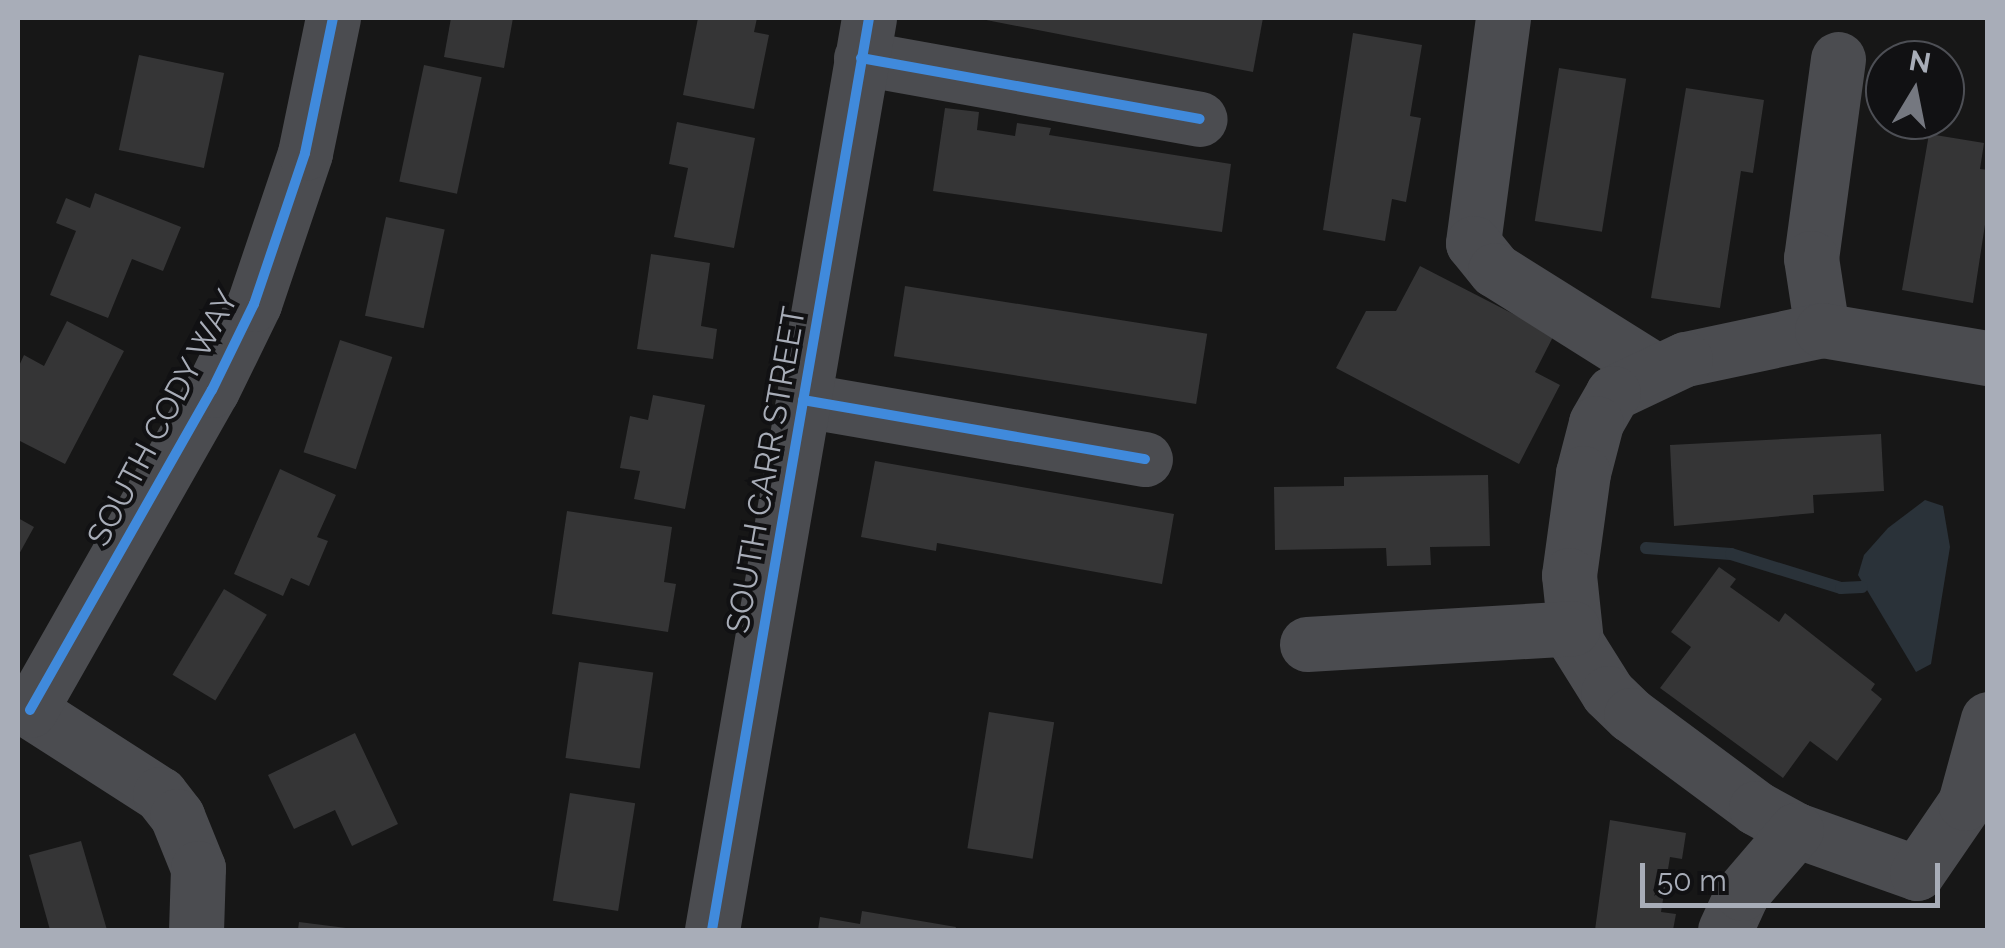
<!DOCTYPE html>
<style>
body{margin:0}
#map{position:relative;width:2005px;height:948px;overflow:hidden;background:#171717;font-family:Raleway,sans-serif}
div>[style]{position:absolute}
.water>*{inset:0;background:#2a3239}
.stream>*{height:12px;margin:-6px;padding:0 6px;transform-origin:6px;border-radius:6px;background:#2a3239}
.building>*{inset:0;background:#353536;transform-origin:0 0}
.minor>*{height:55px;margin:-27.5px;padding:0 27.5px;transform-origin:27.5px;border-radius:27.5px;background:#4b4c50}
.cycleway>*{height:10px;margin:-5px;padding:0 5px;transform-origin:5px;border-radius:5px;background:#408adc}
span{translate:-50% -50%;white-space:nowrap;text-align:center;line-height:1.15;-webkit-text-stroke:8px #111113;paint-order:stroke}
.street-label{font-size:32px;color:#a8adb8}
.frame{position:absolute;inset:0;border:20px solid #a8adb8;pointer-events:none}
.north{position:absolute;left:1865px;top:40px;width:100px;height:100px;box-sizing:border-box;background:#111113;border:2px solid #4d4f55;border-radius:50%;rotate:10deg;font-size:28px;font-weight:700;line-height:40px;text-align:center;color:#a8adb8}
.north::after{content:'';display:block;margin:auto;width:35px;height:45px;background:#757880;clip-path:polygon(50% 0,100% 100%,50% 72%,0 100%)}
.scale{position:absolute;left:1640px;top:863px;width:300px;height:45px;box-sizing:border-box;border:5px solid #a8adb8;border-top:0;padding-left:12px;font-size:30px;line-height:35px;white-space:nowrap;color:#a8adb8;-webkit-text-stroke:8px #111113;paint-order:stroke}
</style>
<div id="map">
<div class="water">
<div style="clip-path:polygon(1925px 500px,1943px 506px,1950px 547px,1931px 664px,1916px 672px,1858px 575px,1864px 555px,1888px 528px)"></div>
</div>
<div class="stream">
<div style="left:1646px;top:548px;width:85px;rotate:4deg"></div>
<div style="left:1731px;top:554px;width:115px;rotate:17.2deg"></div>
<div style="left:1841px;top:588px;width:21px;rotate:-3deg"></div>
</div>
<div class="building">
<div style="clip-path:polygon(451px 18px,513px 18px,504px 68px,444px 57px)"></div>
<div style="clip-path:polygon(698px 18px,757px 18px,754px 32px,769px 35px,754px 109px,683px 95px)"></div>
<div style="clip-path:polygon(976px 18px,1263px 18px,1253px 72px)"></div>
<div style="clip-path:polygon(1353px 33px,1422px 45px,1410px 116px,1421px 118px,1406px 202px,1392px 199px,1385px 241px,1323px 230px)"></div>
<div style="left:139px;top:55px;width:87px;height:97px;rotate:12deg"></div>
<div style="left:424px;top:65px;width:59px;height:119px;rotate:12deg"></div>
<div style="left:1559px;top:68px;width:68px;height:155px;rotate:9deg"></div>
<div style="clip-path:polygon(1686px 88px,1764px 100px,1753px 173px,1741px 171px,1720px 308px,1651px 298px)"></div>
<div style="clip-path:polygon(945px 108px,979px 112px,977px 130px,1015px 136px,1017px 123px,1051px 128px,1049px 135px,1231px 164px,1222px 232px,933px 191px)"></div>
<div style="clip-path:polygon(677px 122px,755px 138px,734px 248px,674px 237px,688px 168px,669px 164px)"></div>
<div style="clip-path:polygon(1929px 134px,1984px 143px,1980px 169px,1988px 170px,1988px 205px,1973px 303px,1902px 290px)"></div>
<div style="clip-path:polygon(95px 193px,181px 227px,163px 271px,132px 259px,108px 318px,50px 295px,76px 231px,56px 223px,66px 198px,90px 208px)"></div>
<div style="left:386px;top:217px;width:60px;height:101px;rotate:12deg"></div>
<div style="clip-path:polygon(651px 254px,710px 263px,701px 326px,717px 329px,713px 359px,637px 349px)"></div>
<div style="clip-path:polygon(1420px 266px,1554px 335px,1535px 372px,1560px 385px,1519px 464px,1336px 368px,1366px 311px,1396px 311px)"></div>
<div style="left:905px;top:286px;width:306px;height:71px;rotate:9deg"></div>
<div style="clip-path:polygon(67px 321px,124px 351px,65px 464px,18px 440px,18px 368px,24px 355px,44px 366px)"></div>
<div style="left:340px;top:340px;width:55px;height:118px;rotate:18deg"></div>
<div style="clip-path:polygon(653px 395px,705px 405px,685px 509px,634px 499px,640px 471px,620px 468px,630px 416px,648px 420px)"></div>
<div style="clip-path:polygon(1881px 434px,1884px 491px,1813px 495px,1814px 513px,1674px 526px,1670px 445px)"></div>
<div style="clip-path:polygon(875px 461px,1174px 514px,1162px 584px,937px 543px,936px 551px,861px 537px)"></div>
<div style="clip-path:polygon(280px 469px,336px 495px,317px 537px,328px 541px,309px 586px,291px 578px,283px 596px,234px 574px)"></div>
<div style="clip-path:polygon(1488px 475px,1490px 546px,1430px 547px,1431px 565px,1387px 566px,1386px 548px,1275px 550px,1274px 487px,1344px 486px,1344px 477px)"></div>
<div style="clip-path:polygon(567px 511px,672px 527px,664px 582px,676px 584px,668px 632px,552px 614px)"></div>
<div style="clip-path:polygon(18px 518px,34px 527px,18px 556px)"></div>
<div style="clip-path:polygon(1719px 567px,1736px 579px,1730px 587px,1779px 622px,1785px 613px,1875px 684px,1871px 690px,1882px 699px,1837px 761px,1810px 741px,1783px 778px,1660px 688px,1691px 647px,1671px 632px)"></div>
<div style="left:224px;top:589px;width:50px;height:100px;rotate:31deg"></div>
<div style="left:579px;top:662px;width:75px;height:97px;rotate:8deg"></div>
<div style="left:989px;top:712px;width:66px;height:138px;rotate:9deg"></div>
<div style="clip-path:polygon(355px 733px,398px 824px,352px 846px,335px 810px,294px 829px,268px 775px)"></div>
<div style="left:570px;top:793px;width:66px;height:109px;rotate:9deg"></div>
<div style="clip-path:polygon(1610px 820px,1686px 833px,1682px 859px,1670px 857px,1661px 912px,1676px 914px,1673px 930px,1595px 930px)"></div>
<div style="clip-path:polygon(81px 841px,107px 930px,50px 930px,29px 855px)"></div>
<div style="clip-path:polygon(862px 911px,956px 927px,955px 930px,818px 930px,820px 917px,860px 924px)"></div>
<div style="clip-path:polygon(299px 922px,346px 928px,346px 930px,298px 930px)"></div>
</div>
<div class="minor">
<div style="left:1503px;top:18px;width:227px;rotate:97.6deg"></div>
<div style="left:1473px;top:243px;width:35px;rotate:51deg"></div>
<div style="left:1495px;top:270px;width:186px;rotate:32.1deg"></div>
<div style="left:861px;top:58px;width:344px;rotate:10.2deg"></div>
<div style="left:1838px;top:59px;width:201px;rotate:97.7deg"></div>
<div style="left:1811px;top:258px;width:73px;rotate:81.3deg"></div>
<div style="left:1822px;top:330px;width:140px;rotate:168deg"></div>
<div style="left:1685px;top:359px;width:80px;rotate:154.7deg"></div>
<div style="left:1613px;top:393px;width:34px;rotate:120deg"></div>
<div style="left:1596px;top:423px;width:52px;rotate:104.6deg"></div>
<div style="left:1583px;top:473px;width:103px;rotate:97.8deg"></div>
<div style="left:1569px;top:575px;width:67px;rotate:84deg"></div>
<div style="left:1576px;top:642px;width:60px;rotate:57.9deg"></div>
<div style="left:1608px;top:693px;width:32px;rotate:44deg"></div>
<div style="left:1631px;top:715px;width:156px;rotate:36.6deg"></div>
<div style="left:1756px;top:808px;width:46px;rotate:28.8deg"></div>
<div style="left:1796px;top:830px;width:128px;rotate:19.6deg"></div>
<div style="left:1917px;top:873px;width:85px;rotate:-55.6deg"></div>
<div style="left:1965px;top:803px;width:87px;rotate:-74.7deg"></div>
<div style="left:1822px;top:330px;width:168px;rotate:9.6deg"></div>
<div style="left:803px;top:400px;width:347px;rotate:9.8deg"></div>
<div style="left:1307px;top:644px;width:266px;rotate:-3.4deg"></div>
<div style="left:18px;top:703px;width:169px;rotate:32.7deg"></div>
<div style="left:160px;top:794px;width:28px;rotate:52deg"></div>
<div style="left:177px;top:816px;width:56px;rotate:68deg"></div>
<div style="left:198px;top:868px;width:62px;rotate:91.8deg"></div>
<div style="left:30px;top:710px;width:368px;rotate:-60.4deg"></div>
<div style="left:212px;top:390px;width:96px;rotate:-64deg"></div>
<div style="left:254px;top:304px;width:159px;rotate:-71.3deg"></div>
<div style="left:305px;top:153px;width:138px;rotate:-78.3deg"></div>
<div style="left:712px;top:930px;width:925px;rotate:-80.23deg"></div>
<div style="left:1725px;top:930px;width:41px;rotate:-65.3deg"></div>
<div style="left:1742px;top:893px;width:83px;rotate:-49.4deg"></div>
</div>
<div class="cycleway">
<div style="left:861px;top:58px;width:344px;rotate:10.2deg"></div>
<div style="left:803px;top:400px;width:347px;rotate:9.8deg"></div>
<div style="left:30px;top:710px;width:368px;rotate:-60.4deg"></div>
<div style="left:212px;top:390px;width:96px;rotate:-64deg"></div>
<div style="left:254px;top:304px;width:159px;rotate:-71.3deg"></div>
<div style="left:305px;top:153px;width:138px;rotate:-78.3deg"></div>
<div style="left:712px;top:930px;width:925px;rotate:-80.23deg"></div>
</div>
<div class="street-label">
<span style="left:163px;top:418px;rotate:-62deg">SOUTH CODY WAY</span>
<span style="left:766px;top:470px;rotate:-80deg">SOUTH CARR STREET</span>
</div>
<div class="frame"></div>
<div class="north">N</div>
<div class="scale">50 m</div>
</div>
